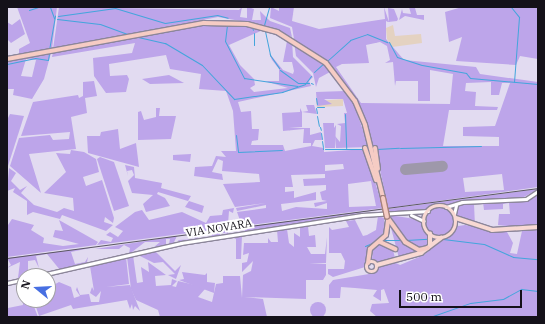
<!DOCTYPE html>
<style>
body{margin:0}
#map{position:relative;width:545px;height:324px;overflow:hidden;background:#e2dbf1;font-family:"IBM Plex Serif",serif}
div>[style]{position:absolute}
.industrial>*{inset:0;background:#e4d2c1}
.green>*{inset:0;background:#bda5ea}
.round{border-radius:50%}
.stream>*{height:1px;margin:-0.5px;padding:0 0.5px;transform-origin:0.5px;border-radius:0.5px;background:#43a5dc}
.runway>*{height:11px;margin:-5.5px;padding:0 5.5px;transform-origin:5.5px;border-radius:5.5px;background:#9e98aa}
.roads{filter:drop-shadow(1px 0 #8c869a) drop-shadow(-1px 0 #8c869a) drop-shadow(0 1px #8c869a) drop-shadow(0 -1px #8c869a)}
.secondary>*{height:3px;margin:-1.5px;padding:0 1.5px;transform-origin:1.5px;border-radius:1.5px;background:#fff}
.primary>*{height:3.5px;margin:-1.75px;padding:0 1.75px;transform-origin:1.75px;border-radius:1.75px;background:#f8d9d3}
.primary>.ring{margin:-1.75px;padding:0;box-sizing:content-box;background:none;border:3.5px solid #f8d9d3;border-radius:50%}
.trunk>*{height:4px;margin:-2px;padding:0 2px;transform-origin:2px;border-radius:2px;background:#f6ccc4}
.rail>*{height:1px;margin:-0.5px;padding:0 0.5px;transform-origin:0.5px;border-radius:0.5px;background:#5a5662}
.bridges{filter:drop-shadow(1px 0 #a6827e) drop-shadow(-1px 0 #a6827e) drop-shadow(0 1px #a6827e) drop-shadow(0 -1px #a6827e)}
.trunk-bridge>*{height:4px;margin:-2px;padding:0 2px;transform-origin:2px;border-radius:2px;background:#f6ccc4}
span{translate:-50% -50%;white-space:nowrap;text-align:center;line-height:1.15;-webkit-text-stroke:4px #fff;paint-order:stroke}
.street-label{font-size:11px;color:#141119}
.frame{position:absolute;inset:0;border:8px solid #141119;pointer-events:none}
.north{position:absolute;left:16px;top:268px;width:40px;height:40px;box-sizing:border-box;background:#fff;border:1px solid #a1a0a3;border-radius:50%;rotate:288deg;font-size:11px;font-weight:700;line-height:16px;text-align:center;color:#141119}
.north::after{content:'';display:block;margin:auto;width:14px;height:18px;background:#476fe2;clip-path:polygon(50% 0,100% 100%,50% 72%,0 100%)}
.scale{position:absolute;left:399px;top:290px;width:123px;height:18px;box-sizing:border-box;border:2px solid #141119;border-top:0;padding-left:5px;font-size:12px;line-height:14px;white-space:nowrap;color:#141119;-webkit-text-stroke:3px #fff;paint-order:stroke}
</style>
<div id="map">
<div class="industrial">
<div style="clip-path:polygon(393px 25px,395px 36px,421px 34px,422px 43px,392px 47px,387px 39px,386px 28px)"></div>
<div style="clip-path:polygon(343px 99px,343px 106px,317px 107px,316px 101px)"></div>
</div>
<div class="green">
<div style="clip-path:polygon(17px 7px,57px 7px,52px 49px,19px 55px,19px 49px,30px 43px)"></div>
<div style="clip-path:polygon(59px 7px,239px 10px,242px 7px,240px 17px,247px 18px,247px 8px,251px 8px,254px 9px,252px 20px,261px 20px,260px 11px,270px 21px,290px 28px,292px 37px,257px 24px,218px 17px,53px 49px)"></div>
<div style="clip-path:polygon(evenodd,271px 7px,279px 11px,279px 7px,294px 7px,292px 21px,319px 29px,385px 19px,384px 7px,389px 22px,388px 8px,394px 9px,398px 19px,397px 21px,388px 22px,386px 21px,386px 39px,404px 60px,476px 67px,480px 74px,538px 82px,538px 187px,388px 208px,375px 146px,372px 147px,350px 89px,328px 63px,294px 39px,292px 27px,270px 18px,271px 7px,380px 42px,387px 46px,390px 60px,385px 63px,393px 62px,395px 86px,396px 81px,418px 81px,418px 101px,430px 101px,430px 70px,453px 74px,450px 104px,361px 103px,336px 67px,342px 64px,369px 63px,366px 45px,380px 42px,271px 7px,491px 82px,491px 95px,499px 95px,502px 83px,510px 83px,495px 126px,463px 127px,463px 136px,499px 137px,499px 146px,443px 146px,449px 110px,497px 110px,498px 107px,475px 106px,476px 92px,465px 91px,466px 83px,491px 82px,271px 7px,502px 174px,504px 190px,465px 192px,463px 178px,502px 174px)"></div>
<div style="clip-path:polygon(409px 7px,415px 8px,417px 15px,424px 15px,424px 20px,405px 16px,399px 20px,402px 9px,403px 13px,411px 14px)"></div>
<div style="clip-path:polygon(462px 7px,538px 7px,538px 59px,520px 56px,516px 65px,456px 61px,462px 37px,449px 42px,445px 12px)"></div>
<div style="clip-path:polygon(20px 19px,25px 34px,11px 43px,7px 39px,7px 22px,12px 25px)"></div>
<div style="clip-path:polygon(evenodd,204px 24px,247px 25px,263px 30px,229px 45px,240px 65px,254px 79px,255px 85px,250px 88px,254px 92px,288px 88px,265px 81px,279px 81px,279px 69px,272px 60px,269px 53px,283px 70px,293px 74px,294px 71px,292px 62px,283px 62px,287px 41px,264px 29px,292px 40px,293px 57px,313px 77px,309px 81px,311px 86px,238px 102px,241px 112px,251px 111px,252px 129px,259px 129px,258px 140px,252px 141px,251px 145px,283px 145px,285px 151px,311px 146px,311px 143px,303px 143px,304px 129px,283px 131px,282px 113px,300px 112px,300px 108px,302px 112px,308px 111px,306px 105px,314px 105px,317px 114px,302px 112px,302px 127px,289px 128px,310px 128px,310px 135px,321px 132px,322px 140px,315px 140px,312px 146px,324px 148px,324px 152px,365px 149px,383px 208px,242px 226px,237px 212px,266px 208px,266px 205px,237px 211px,236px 208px,266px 203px,235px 207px,223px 184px,260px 182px,259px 174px,222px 171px,223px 161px,218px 159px,212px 172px,222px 174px,223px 180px,194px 176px,195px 167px,212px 166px,216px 156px,226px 157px,221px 151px,236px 151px,233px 111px,226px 91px,199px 89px,201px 74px,170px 69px,166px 55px,109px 64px,110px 76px,127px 75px,129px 79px,126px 92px,106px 93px,94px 76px,93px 58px,132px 53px,135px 43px,52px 57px,53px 52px,204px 24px,343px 164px,344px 169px,325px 171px,325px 165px,343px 164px,204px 24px,325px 174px,325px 178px,303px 179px,304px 186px,326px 185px,326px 190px,320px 192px,322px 200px,327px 201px,314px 203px,315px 207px,327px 203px,327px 209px,296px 207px,282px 211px,281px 204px,316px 200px,316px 192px,294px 198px,294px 191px,285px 192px,285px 187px,293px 187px,291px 175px,325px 174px,204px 24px,371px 181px,376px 206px,349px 207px,348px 184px,371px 181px)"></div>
<div style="clip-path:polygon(294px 42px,331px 71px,352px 99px,369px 147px,336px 148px,335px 136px,340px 142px,341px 126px,337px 124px,345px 123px,344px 113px,347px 113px,343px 99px,324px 99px,332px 104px,317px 106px,316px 92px,345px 91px,330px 72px,319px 78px,316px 87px,313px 73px,296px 56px)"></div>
<div style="clip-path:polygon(evenodd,51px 53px,44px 79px,32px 99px,13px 95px,14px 89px,7px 89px,7px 61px,51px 53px,26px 59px,36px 60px,32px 77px,21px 76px,26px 59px)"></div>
<div style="clip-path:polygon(169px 75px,184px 83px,150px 84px,142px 79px)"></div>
<div style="clip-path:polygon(94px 81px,97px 96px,85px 98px,87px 113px,71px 117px,76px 149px,29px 154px,41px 193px,10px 166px,19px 138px,50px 135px,53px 140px,69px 139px,70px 132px,21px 136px,33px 102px,78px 95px,79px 98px,83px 96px,83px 82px)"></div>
<div style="clip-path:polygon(156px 108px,160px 108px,159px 116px,176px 116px,171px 139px,138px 140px,138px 112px,141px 111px,144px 120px,156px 117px)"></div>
<div style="clip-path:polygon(10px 114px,24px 116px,7px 169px,7px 120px)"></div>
<div style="clip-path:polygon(323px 123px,334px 123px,334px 128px,336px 125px,335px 148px,325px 148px)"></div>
<div style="clip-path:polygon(118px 129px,120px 149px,136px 143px,139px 167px,88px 153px,87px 136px,100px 136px,101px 132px)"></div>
<div style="clip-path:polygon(71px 150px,84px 152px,96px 159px,99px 172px,83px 177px,86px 186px,102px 180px,114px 218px,113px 223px,105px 217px,104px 222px,113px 225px,106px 231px,62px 215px,60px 219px,33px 212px,27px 215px,27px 201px,13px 192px,15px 188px,7px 191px,9px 168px,16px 173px,11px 181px,20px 190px,27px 186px,21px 193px,34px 205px,57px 212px,64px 208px,74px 211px,73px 198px,44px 193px,66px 172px,56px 153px,70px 154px)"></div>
<div style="clip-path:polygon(191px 154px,190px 162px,173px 160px,173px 155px)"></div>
<div style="clip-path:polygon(100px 157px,114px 162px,129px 206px,114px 211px,97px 159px)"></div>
<div style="clip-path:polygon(125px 165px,134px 167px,135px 178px,162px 183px,161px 188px,191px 196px,188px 201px,158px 192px,157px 194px,165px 198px,170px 206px,146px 212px,143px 204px,153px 195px,132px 193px,128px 181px,134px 175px,132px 170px,127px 171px,128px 176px)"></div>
<div style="clip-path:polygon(538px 189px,524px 197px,461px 201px,448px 207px,435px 205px,426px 211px,389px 212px,388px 209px)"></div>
<div style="clip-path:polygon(538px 193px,538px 226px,506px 230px,506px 226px,498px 225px,499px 214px,510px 214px,509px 203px,503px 204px,503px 209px,484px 210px,483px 202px,527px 200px)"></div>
<div style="clip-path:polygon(189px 201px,204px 206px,202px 213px,185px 207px)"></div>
<div style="clip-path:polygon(460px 204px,474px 204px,475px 226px,458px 219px,455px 213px)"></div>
<div class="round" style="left:425px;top:207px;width:30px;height:30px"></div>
<div style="clip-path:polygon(234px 208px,233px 213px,229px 211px,228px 224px,240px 223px,241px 226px,97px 245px,101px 240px,111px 242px,113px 238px,106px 235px,110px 232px,118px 237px,123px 231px,115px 227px,135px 212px,142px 210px,149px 220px,182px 212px,206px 223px,210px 216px,222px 215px,223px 210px)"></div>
<div style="clip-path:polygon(383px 209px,246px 232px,242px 227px,260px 225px)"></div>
<div style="clip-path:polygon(390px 215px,421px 220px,429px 235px,429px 246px,421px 249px,405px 240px)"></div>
<div style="clip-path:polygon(378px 216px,384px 218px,385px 231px,368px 249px,365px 267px,333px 277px,328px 274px,328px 269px,344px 269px,345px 261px,341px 253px,329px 253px,329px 227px,332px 230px,349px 227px,346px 221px,355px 220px,363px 236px,367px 235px,376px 230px)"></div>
<div style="clip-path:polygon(12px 219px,34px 225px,31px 230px,44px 238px,43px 243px,63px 246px,79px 244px,53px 237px,55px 230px,63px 231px,59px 220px,98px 242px,96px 245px,7px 257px,8px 225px)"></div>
<div style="clip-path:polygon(465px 225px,507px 232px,513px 243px,510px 253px,517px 254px,522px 231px,538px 229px,538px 317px,377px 317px,370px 311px,372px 304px,389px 303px,384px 289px,381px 290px,381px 301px,373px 296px,377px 290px,355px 288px,341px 287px,340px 298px,329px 298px,329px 285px,333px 280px,375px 273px,380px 267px,396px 263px,400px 265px,424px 255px,458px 226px)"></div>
<div style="clip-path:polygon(300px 226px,308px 226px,309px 236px,315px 235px,316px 247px,307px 247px,311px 254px,325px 254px,327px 237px,326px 263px,309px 264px,326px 264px,326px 275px,323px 280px,306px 280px,306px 299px,244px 297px,263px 299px,267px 317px,160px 317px,158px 310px,136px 300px,131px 289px,127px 257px,133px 255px,137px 283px,143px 282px,141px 267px,149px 272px,148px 262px,166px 275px,155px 276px,156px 286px,171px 285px,172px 279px,177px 281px,172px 286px,176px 287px,178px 281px,195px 285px,205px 289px,198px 297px,212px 302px,216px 284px,223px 283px,223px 276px,240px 276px,242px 298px,243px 275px,251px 271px,253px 261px,242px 272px,242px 263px,247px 262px,249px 253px,243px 255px,244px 243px,268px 243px,268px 238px,271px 242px,278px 242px,277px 230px,287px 229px,289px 243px,294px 247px,294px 233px,300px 237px)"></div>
<div style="clip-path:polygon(242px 228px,228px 231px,228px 234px,220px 232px,220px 236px,212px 237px,211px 233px,199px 235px,197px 239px,180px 243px,178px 240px,196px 239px,188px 235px)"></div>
<div style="clip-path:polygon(391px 228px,404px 243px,422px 251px,399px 258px)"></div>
<div style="clip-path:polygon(242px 235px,241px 259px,236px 259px,236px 239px,231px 237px)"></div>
<div style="clip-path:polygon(177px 236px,174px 242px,179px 242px,169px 244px,170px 239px,166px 239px,166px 245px,154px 247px,160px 242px,145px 242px,132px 252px,139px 251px,129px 254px,130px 248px,124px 245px,119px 249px,95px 249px)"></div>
<div style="clip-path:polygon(384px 242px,392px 246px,395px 258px,380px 262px,372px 259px,373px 249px)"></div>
<div style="clip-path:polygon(95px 247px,71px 252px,75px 264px,85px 262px,88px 257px,87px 262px,85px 264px,60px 270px,47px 254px,36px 256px,39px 268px,35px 260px,28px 261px,28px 276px,24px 279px,18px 278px,20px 262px,7px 268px,11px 265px,7px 258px)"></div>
<div style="clip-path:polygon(155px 251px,175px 271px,181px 265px,176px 279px,168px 275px,175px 274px,163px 262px,154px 263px,138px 255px)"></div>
<div style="clip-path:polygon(126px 257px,129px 284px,106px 287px,130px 285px,140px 311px,135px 306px,133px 310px,132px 304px,130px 309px,127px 300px,73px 309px,71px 305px,39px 316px,36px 307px,41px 302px,38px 300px,48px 300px,48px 288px,59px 282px,71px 287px,74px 298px,80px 296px,76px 290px,77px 287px,80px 295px,89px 294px,91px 302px,99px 302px,101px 291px,96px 297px,90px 293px,92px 287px,94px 291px,90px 266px)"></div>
<div style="clip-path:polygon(182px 272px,205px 275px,207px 273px,207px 282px,215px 283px,214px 293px,179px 280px,184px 279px)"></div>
<div style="clip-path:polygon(22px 291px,26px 304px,33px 304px,38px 317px,7px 317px,8px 308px,23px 305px)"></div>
<div class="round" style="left:310px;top:302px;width:16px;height:16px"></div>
</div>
<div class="stream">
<div style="left:50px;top:7px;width:12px;rotate:70deg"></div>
<div style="left:511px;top:7px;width:13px;rotate:51deg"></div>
<div style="left:519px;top:17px;width:65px;rotate:94.4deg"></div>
<div style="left:29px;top:10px;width:9px;rotate:-18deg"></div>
<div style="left:58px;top:16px;width:58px;rotate:-8deg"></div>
<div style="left:115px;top:8px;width:52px;rotate:16.7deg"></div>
<div style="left:165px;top:23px;width:53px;rotate:-8.7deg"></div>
<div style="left:217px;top:15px;width:11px;rotate:15deg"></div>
<div style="left:57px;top:19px;width:43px;rotate:6.6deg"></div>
<div style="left:100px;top:24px;width:29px;rotate:20deg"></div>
<div style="left:227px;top:25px;width:16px;rotate:97deg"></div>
<div style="left:225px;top:41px;width:42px;rotate:62.8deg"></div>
<div style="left:244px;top:78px;width:54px;rotate:8.6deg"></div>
<div style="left:264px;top:25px;width:19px;rotate:-74deg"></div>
<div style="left:252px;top:27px;width:3px;rotate:72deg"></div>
<div style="left:265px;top:31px;width:25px;rotate:78deg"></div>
<div style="left:270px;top:55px;width:16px;rotate:55deg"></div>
<div style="left:254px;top:33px;width:12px;rotate:90deg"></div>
<div style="left:138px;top:37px;width:28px;rotate:13deg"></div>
<div style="left:165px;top:43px;width:43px;rotate:30.7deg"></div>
<div style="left:202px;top:65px;width:47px;rotate:46.7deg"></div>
<div style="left:234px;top:99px;width:49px;rotate:-8.3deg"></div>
<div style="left:282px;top:92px;width:24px;rotate:-19deg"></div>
<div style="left:305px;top:84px;width:10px;rotate:-53deg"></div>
<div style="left:389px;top:42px;width:17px;rotate:62deg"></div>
<div style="left:397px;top:57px;width:26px;rotate:18deg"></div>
<div style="left:422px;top:65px;width:45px;rotate:10.3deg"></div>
<div style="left:466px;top:73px;width:6px;rotate:51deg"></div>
<div style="left:470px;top:78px;width:68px;rotate:5deg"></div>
<div style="left:49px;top:50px;width:35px;rotate:-80deg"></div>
<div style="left:327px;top:61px;width:31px;rotate:-42deg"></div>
<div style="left:350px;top:40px;width:18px;rotate:-19deg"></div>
<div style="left:367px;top:34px;width:22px;rotate:22deg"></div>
<div style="left:7px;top:64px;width:29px;rotate:-12deg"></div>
<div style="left:35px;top:58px;width:13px;rotate:9deg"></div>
<div style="left:48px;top:60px;width:6px;rotate:-81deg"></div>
<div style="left:280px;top:70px;width:22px;rotate:36deg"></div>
<div style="left:298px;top:83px;width:11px"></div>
<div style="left:314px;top:72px;width:12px;rotate:-42deg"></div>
<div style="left:311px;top:83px;width:2px;rotate:27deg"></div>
<div style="left:316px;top:98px;width:6px;rotate:81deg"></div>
<div style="left:317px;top:107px;width:7px"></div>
<div style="left:316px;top:108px;width:5px;rotate:79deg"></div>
<div style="left:345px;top:114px;width:34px;rotate:88deg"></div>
<div style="left:317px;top:116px;width:10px;rotate:79deg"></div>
<div style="left:320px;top:127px;width:3px;rotate:72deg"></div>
<div style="left:321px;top:133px;width:6px;rotate:81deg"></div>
<div style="left:236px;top:135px;width:17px;rotate:83deg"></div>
<div style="left:238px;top:152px;width:44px;rotate:-2.6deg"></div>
<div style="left:322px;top:141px;width:6px;rotate:81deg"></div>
<div style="left:323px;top:148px;width:1px;rotate:90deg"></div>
<div style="left:400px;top:148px;width:81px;rotate:-1.4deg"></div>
<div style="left:325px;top:149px;width:39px"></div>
<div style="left:377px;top:149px;width:22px;rotate:-3deg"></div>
<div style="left:443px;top:239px;width:41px;rotate:7deg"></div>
<div style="left:484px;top:244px;width:32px;rotate:24deg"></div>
<div style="left:513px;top:257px;width:25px;rotate:5deg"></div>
<div style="left:384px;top:240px;width:18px"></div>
<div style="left:406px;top:240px;width:22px;rotate:-3deg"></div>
<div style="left:365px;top:246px;width:13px;rotate:-23deg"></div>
<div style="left:430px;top:317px;width:42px;rotate:-19.3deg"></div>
<div style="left:470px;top:303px;width:33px;rotate:-7deg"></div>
<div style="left:503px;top:299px;width:21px;rotate:-29deg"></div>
<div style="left:521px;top:289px;width:17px;rotate:7deg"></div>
</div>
<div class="runway">
<div style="left:405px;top:169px;width:37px;rotate:-5deg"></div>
</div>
<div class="roads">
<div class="secondary">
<div style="left:446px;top:207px;width:17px;rotate:-17deg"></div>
<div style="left:462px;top:202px;width:64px;rotate:-2.7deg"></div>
<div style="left:526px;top:199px;width:14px;rotate:-34deg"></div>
<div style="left:454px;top:214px;width:9px;rotate:-77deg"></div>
<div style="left:411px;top:215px;width:14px;rotate:25deg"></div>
<div style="left:37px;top:276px;width:148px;rotate:-12.9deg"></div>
<div style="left:181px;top:243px;width:183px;rotate:-8.8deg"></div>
<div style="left:362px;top:215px;width:66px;rotate:-3.5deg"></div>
<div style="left:7px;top:283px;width:17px;rotate:-13deg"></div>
</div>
<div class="primary">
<div class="ring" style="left:424px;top:206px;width:28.5px;height:28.5px"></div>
<div style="left:456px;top:218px;width:38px;rotate:18deg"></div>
<div style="left:492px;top:230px;width:46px;rotate:-3.7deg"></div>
<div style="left:430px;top:246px;width:12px;rotate:-90deg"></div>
<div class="ring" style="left:367px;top:262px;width:6.5px;height:6.5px"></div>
<div style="left:377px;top:265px;width:46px;rotate:-15.3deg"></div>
<div style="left:421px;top:253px;width:25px;rotate:-37deg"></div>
</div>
<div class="trunk">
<div style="left:7px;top:59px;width:200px;rotate:-10.4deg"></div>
<div style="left:204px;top:23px;width:43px;rotate:1.3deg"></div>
<div style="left:247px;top:24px;width:31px;rotate:15deg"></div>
<div style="left:277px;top:32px;width:58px;rotate:32.3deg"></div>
<div style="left:326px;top:63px;width:48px;rotate:52.7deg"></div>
<div style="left:355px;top:101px;width:26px;rotate:67deg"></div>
<div style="left:365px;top:125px;width:75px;rotate:76.1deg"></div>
<div style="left:365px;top:148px;width:34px;rotate:71deg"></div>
<div style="left:375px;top:148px;width:21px;rotate:82deg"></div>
<div style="left:387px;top:217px;width:31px;rotate:54deg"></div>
<div style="left:405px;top:242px;width:16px;rotate:30deg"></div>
<div style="left:419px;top:250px;width:9px;rotate:-13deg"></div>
<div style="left:380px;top:242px;width:17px;rotate:25deg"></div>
<div style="left:368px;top:263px;width:14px;rotate:-82deg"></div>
<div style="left:370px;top:249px;width:21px;rotate:-41deg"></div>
<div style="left:386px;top:235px;width:15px;rotate:-82deg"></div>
</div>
</div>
<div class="rail">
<div style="left:7px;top:258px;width:536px;rotate:-7.51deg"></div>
</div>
<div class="bridges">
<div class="trunk-bridge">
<div style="left:383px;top:198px;width:19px;rotate:78deg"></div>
</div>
</div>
<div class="street-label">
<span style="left:219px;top:228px;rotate:-9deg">VIA NOVARA</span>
</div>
<div class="frame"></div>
<div class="north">N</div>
<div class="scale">500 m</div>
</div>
